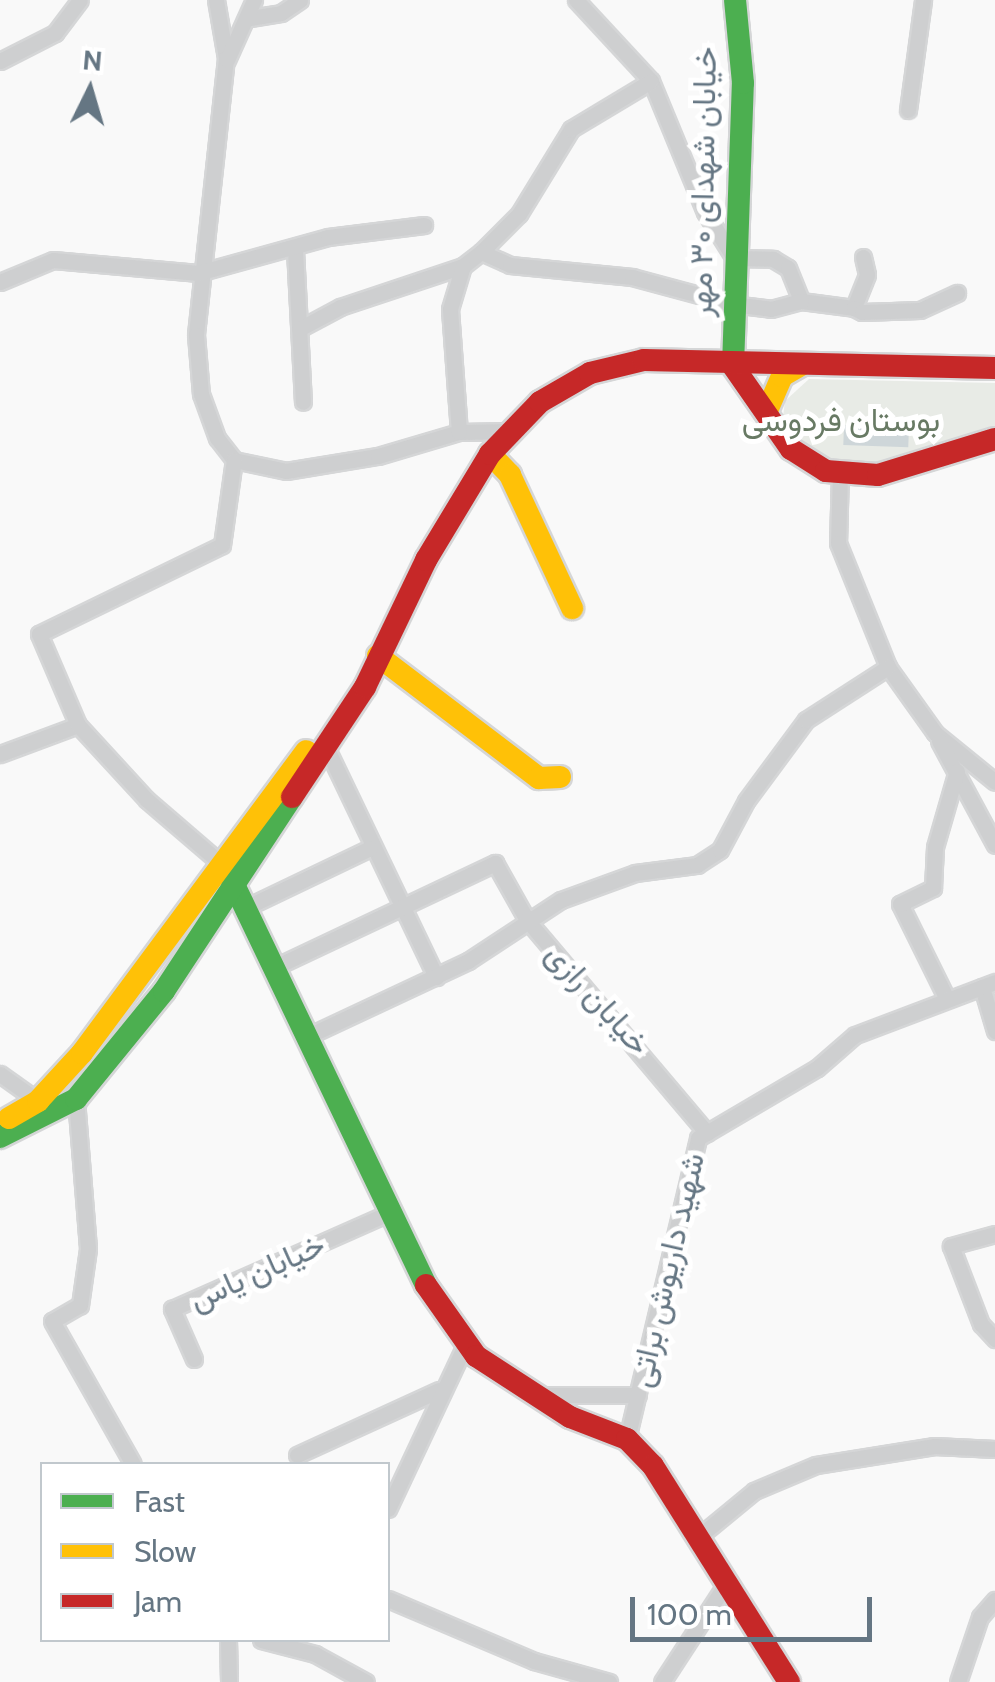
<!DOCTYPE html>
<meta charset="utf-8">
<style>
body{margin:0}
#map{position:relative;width:995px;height:1682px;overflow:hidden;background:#f9f9f9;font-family:Cabin,Vazirmatn,sans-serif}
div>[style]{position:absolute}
.green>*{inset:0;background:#e8ebe6}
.water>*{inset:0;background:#ced6d9;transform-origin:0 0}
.roads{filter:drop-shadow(2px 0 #d5d6d7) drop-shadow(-2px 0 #d5d6d7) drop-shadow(0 2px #d5d6d7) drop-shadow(0 -2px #d5d6d7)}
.street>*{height:15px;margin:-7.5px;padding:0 7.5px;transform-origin:7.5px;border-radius:7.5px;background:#cecfd0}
.fast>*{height:22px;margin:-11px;padding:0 11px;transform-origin:11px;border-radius:11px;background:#4caf50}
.slow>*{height:22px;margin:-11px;padding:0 11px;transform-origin:11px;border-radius:11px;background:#ffc107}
.jam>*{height:22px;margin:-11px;padding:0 11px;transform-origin:11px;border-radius:11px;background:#c62828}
span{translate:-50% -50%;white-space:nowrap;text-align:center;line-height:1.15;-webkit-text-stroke:10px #fff;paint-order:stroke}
.street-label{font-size:32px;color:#657683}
.park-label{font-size:32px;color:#687a64}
.legend{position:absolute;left:40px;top:1462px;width:350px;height:180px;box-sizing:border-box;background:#fff;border:2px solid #c1c8cd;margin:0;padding:12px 18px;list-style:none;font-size:30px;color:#657683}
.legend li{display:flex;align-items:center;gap:20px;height:50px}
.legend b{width:50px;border:2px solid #c1c8cd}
.north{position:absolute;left:40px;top:40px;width:100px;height:100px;-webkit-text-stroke:8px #fff;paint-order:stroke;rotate:5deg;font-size:28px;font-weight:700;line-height:40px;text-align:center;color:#657683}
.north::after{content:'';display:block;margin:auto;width:35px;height:45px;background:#657683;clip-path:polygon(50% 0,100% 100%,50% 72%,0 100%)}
.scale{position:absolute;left:630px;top:1597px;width:242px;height:45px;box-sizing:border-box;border:5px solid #657683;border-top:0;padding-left:12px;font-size:30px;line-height:35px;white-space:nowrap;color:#657683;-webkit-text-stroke:8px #fff;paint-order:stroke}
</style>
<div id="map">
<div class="green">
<div style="clip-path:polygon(809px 379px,995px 383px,995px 429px,877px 464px,829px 460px,797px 443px,783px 417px,785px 401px)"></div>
</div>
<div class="water">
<div style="left:844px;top:425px;width:65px;height:20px;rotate:2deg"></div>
</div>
<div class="roads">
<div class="street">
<div style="left:216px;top:0;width:59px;rotate:80.2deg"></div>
<div style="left:226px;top:58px;width:279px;rotate:96.2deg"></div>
<div style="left:196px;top:335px;width:59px;rotate:85.2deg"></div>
<div style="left:201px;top:394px;width:47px;rotate:70deg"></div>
<div style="left:217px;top:438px;width:28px;rotate:52deg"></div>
<div style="left:234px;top:460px;width:53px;rotate:11.9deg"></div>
<div style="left:286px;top:471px;width:93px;rotate:-9.3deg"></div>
<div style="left:378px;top:456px;width:84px;rotate:-16.5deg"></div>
<div style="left:459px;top:432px;width:53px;rotate:-1.1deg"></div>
<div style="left:576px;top:0;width:110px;rotate:47.2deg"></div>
<div style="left:651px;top:81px;width:142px;rotate:67.6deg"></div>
<div style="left:705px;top:212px;width:54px;rotate:57.8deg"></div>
<div style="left:734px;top:258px;width:39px;rotate:1deg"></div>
<div style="left:773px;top:259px;width:17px;rotate:31deg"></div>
<div style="left:788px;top:268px;width:35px;rotate:68deg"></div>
<div style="left:801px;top:301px;width:53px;rotate:7.5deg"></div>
<div style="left:250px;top:18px;width:31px;rotate:-9deg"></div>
<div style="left:281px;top:13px;width:23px;rotate:-34deg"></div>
<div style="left:227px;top:60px;width:66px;rotate:-65.8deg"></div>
<div style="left:0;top:61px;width:62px;rotate:-27deg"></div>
<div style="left:55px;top:33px;width:41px;rotate:-52.9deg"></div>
<div style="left:908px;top:110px;width:111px;rotate:-82.2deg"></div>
<div style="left:295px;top:250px;width:152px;rotate:87deg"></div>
<div style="left:481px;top:252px;width:54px;rotate:-45deg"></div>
<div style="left:519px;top:214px;width:100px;rotate:-58.5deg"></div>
<div style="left:571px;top:129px;width:93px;rotate:-31deg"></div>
<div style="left:863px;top:257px;width:18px;rotate:77deg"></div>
<div style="left:867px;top:275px;width:35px;rotate:112deg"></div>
<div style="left:854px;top:308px;width:9px;rotate:27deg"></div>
<div style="left:862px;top:312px;width:58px;rotate:-2deg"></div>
<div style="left:920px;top:310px;width:41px;rotate:-24.7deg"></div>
<div style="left:0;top:282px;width:57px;rotate:-22.5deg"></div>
<div style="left:53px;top:260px;width:146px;rotate:5.1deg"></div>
<div style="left:198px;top:273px;width:135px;rotate:-15.5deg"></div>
<div style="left:328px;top:237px;width:97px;rotate:-7.1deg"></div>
<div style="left:299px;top:329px;width:47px;rotate:-28.2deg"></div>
<div style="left:340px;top:307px;width:130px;rotate:-18.4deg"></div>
<div style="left:463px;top:266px;width:23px;rotate:-38deg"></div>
<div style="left:481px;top:252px;width:32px;rotate:24deg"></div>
<div style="left:510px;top:265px;width:123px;rotate:5.6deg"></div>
<div style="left:632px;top:277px;width:104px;rotate:15.1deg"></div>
<div style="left:732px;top:304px;width:39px;rotate:7deg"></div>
<div style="left:771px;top:309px;width:31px;rotate:-15deg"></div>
<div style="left:459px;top:432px;width:123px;rotate:-94.2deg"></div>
<div style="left:450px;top:309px;width:45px;rotate:-73.2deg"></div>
<div style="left:840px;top:472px;width:71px;rotate:91.6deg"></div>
<div style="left:838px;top:543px;width:134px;rotate:68deg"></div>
<div style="left:888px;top:667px;width:81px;rotate:54.5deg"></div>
<div style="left:935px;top:733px;width:77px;rotate:39.2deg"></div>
<div style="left:939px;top:741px;width:118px;rotate:61.7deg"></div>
<div style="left:327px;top:749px;width:253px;rotate:64.4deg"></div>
<div style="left:0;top:754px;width:83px;rotate:-20.4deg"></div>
<div style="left:225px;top:867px;width:103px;rotate:-139.3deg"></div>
<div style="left:147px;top:800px;width:102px;rotate:-132.6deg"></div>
<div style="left:78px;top:725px;width:99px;rotate:-113.2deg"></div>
<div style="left:39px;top:634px;width:203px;rotate:-25.9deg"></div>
<div style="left:222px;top:545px;width:86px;rotate:-82deg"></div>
<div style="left:247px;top:907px;width:136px;rotate:-25.6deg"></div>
<div style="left:273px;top:968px;width:246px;rotate:-25.3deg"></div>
<div style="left:495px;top:863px;width:65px;rotate:60.7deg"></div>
<div style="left:527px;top:920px;width:279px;rotate:49.8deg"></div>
<div style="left:982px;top:987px;width:46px;rotate:73.5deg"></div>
<div style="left:947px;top:999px;width:106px;rotate:-116.3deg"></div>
<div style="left:900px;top:904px;width:37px;rotate:-26deg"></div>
<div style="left:933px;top:888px;width:41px;rotate:-87.2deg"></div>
<div style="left:935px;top:847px;width:79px;rotate:-73.9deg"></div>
<div style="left:308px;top:1036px;width:177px;rotate:-25.1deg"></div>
<div style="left:468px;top:961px;width:111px;rotate:-33.3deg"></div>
<div style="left:561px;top:900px;width:79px;rotate:-20deg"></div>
<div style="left:635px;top:873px;width:63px;rotate:-7.4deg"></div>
<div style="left:697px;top:865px;width:27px;rotate:-33deg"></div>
<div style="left:720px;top:850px;width:55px;rotate:-62deg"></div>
<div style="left:746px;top:801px;width:101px;rotate:-53.5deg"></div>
<div style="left:806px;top:720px;width:98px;rotate:-32.9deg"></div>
<div style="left:0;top:1074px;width:47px;rotate:35.4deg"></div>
<div style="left:76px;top:1099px;width:150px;rotate:85.4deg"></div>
<div style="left:88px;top:1249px;width:57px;rotate:98.1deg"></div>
<div style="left:80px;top:1305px;width:32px;rotate:150deg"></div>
<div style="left:52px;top:1321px;width:164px;rotate:60.5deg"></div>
<div style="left:995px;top:1234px;width:46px;rotate:164.7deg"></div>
<div style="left:951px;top:1246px;width:84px;rotate:69deg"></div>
<div style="left:981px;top:1324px;width:21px;rotate:47deg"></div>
<div style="left:194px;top:1359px;width:55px;rotate:-113.7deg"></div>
<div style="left:172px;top:1309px;width:240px;rotate:-23.9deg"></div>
<div style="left:542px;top:1395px;width:96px"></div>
<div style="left:627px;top:1439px;width:309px;rotate:-76.7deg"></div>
<div style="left:698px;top:1138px;width:138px;rotate:-30.5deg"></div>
<div style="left:817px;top:1068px;width:50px;rotate:-41deg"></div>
<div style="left:855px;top:1035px;width:150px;rotate:-20.7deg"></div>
<div style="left:297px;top:1455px;width:156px;rotate:-24.6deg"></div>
<div style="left:388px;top:1509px;width:183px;rotate:-64.8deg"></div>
<div style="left:697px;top:1538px;width:74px;rotate:-39.5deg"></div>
<div style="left:754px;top:1491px;width:67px;rotate:-22.8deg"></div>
<div style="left:816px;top:1465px;width:120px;rotate:-9.1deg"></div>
<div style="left:934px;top:1446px;width:61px;rotate:2.8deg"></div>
<div style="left:388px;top:1599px;width:159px;rotate:23deg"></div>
<div style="left:534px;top:1661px;width:78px;rotate:15.6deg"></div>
<div style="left:228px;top:1640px;width:42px;rotate:88.6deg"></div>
<div style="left:261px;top:1640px;width:56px;rotate:14.5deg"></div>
<div style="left:315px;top:1654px;width:58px;rotate:28.8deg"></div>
<div style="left:662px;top:1682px;width:117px;rotate:-56.9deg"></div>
<div style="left:958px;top:1682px;width:69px;rotate:-71.3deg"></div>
<div style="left:980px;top:1617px;width:23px;rotate:-49deg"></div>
</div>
<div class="fast">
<div style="left:733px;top:366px;width:283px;rotate:-88deg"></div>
<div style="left:743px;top:83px;width:83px;rotate:-95.5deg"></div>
<div style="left:227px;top:870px;width:460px;rotate:64.4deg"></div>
<div style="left:0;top:1137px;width:85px;rotate:-26.6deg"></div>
<div style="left:76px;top:1099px;width:139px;rotate:-50.8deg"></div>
<div style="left:164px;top:991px;width:232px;rotate:-56.6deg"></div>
</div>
<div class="slow">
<div style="left:766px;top:413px;width:40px;rotate:-66.6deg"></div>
<div style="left:782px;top:376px;width:22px;rotate:-30deg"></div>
<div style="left:490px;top:454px;width:29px;rotate:46deg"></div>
<div style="left:510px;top:475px;width:147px;rotate:65deg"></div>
<div style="left:378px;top:656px;width:202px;rotate:37.2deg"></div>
<div style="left:539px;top:778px;width:21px;rotate:-3deg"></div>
<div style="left:9px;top:1118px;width:34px;rotate:-30deg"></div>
<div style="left:38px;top:1101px;width:65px;rotate:-47.5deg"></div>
<div style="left:82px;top:1053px;width:376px;rotate:-53.4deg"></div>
</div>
<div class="jam">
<div style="left:733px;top:366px;width:101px;rotate:55.1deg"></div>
<div style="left:791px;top:449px;width:41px;rotate:32.2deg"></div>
<div style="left:826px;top:471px;width:52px;rotate:4.4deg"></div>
<div style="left:878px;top:475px;width:122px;rotate:-17.1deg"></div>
<div style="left:292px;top:797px;width:132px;rotate:-56.4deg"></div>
<div style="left:365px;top:687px;width:141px;rotate:-64.3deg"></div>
<div style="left:426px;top:560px;width:124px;rotate:-58.9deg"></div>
<div style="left:490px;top:454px;width:72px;rotate:-46.1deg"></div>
<div style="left:540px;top:402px;width:58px;rotate:-30.1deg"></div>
<div style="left:590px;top:373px;width:56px;rotate:-13.5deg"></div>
<div style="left:644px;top:360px;width:351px;rotate:1.3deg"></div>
<div style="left:426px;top:1285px;width:87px;rotate:54.8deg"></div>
<div style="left:476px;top:1356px;width:112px;rotate:33deg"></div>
<div style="left:570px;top:1417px;width:61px;rotate:21.1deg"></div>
<div style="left:627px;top:1439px;width:37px;rotate:46deg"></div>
<div style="left:653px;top:1466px;width:255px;rotate:57.8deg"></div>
</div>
</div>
<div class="street-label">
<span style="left:703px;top:182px;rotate:-89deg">خیابان شهدای ۳۰ مهر</span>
<span style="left:598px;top:999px;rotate:48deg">خیابان رازی</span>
<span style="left:667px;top:1270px;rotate:-77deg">شهید داریوش براتی</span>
<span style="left:257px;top:1272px;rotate:-24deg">خیابان یاس</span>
</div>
<div class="park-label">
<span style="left:841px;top:420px">بوستان فردوسی</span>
</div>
<ul class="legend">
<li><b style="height:12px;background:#4caf50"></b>Fast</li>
<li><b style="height:12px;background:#ffc107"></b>Slow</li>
<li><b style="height:12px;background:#c62828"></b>Jam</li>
</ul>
<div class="north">N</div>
<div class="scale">100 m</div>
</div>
